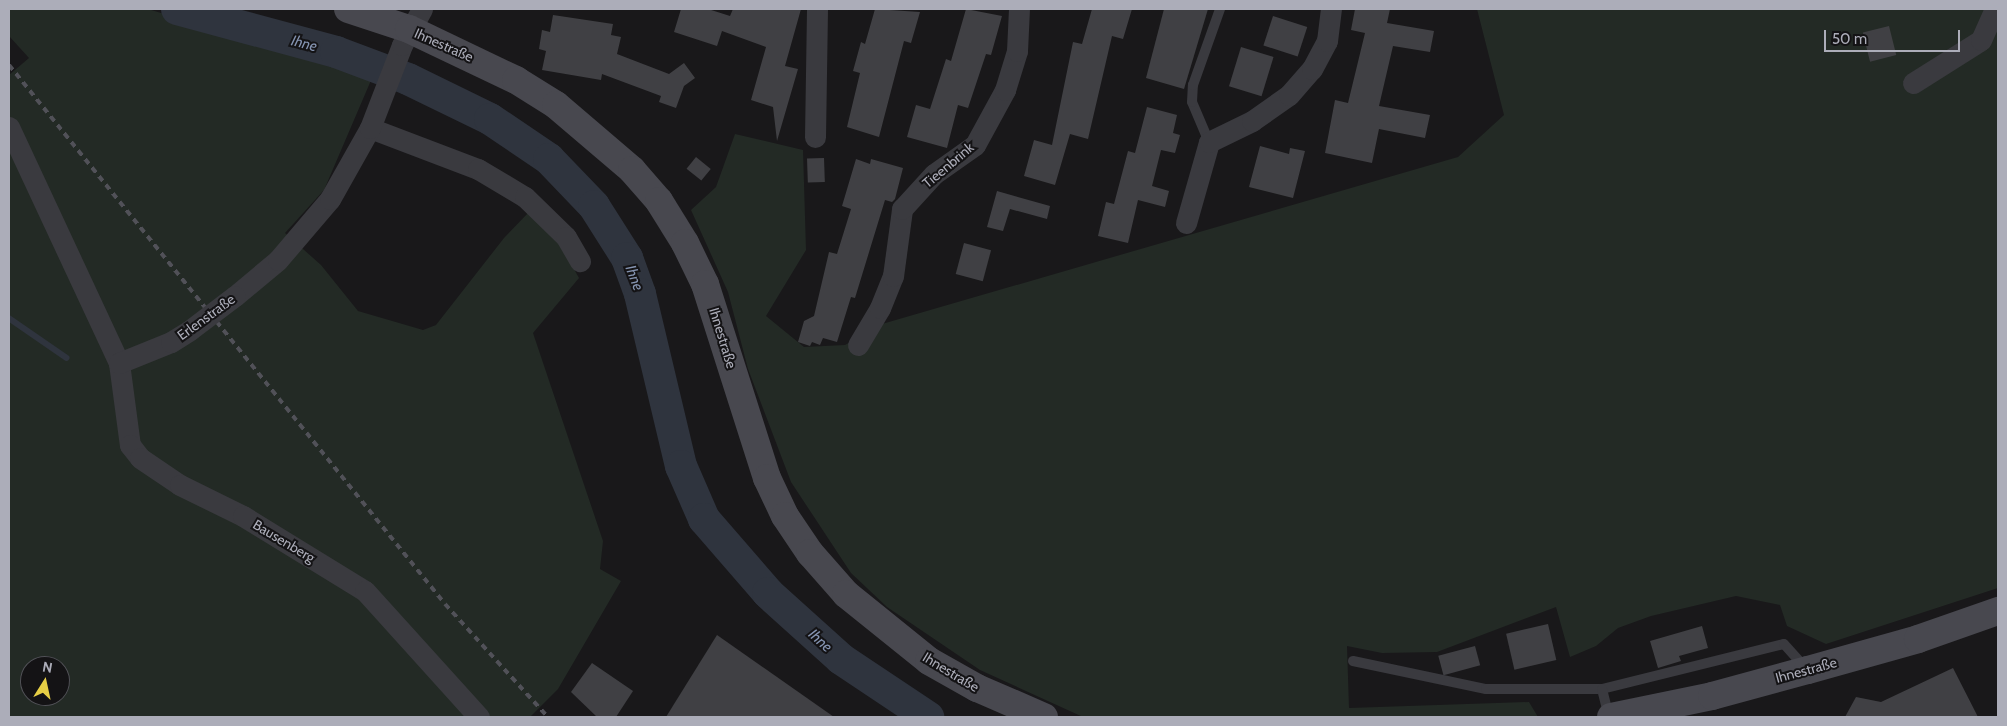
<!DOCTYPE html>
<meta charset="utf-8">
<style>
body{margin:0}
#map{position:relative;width:2007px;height:726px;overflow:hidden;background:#19181a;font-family:Cabin,sans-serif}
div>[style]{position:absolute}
.green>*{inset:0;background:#232a25}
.stream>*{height:5.5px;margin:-2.75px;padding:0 2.75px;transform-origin:2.75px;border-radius:2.75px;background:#2f343e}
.river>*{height:32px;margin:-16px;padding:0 16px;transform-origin:16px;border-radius:16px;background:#2f343e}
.building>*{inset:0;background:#404044;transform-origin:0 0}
.service>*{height:10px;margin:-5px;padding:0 5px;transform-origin:5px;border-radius:5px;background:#3a3a3f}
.minor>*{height:21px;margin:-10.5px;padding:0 10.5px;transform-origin:10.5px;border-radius:10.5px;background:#3a3a3f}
.secondary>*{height:28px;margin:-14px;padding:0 14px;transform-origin:14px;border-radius:14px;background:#48484f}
.rail>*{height:4px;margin-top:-2px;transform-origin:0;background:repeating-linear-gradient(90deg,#515158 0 6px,transparent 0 11px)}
.minor-bridge>*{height:21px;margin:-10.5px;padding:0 10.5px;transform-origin:10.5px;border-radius:10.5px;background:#3a3a3f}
span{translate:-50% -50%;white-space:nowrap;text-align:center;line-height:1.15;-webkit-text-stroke:4px #141315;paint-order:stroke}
.street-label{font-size:14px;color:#acadb9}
.water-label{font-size:15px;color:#8594b1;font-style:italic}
.frame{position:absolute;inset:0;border:10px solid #acadb9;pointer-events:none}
.north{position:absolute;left:20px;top:656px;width:50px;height:50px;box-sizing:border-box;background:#141315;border:1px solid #515157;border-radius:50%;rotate:10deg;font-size:14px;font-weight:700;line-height:20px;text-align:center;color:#acadb9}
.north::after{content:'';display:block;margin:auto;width:18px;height:22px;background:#e6ce45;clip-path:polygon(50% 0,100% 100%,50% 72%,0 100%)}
.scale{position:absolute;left:1824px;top:30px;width:136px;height:22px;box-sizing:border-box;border:2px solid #acadb9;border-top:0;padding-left:6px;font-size:15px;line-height:18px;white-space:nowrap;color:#acadb9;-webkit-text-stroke:4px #141315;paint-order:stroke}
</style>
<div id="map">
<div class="green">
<div style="clip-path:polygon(evenodd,9px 9px,148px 9px,372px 78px,324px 190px,285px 233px,321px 265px,358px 311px,423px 330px,436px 325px,504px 238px,530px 211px,558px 240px,579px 278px,533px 333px,603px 541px,600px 569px,621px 581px,558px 689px,530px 717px,9px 717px,9px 75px,29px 58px,9px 36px,9px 9px,30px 666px,60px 666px,60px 696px,30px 696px,30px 666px)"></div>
<div style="clip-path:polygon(1477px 9px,1998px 9px,1998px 588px,1826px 644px,1787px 626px,1780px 605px,1736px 596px,1651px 616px,1618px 628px,1596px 646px,1570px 657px,1556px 607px,1437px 652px,1382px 653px,1347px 646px,1349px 708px,1529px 702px,1538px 717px,1083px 717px,980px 670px,887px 607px,851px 573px,791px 482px,748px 369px,728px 292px,691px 210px,716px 187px,735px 134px,803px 150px,806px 250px,766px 316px,804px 347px,845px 345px,882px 324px,1458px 157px,1504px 115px)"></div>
</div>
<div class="stream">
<div style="left:9px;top:318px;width:70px;rotate:34.6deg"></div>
</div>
<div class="river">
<div style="left:177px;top:9px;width:165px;rotate:15.1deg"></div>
<div style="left:336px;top:52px;width:77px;rotate:20.6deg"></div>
<div style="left:408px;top:79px;width:91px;rotate:26deg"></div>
<div style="left:490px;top:119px;width:71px;rotate:34.1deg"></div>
<div style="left:549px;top:159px;width:65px;rotate:46.2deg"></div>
<div style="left:594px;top:206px;width:62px;rotate:57.6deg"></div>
<div style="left:627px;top:258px;width:38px;rotate:70deg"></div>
<div style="left:640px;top:294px;width:177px;rotate:76.6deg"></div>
<div style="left:681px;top:466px;width:58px;rotate:66.5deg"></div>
<div style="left:704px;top:519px;width:98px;rotate:49.1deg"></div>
<div style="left:768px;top:593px;width:98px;rotate:42.1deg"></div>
<div style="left:841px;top:659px;width:105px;rotate:33.7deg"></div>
</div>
<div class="building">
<div style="clip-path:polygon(681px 9px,708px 9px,730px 16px,733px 9px,801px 9px,785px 66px,798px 69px,777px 141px,773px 107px,751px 100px,766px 47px,722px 31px,717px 46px,674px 32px)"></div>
<div style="clip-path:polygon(875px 9px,920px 12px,911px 43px,904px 41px,879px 137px,847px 127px,860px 73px,853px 71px,861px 42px,865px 44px)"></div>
<div style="clip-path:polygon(966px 9px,1002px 16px,991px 55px,986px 54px,968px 108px,958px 105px,947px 148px,907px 137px,916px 105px,930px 109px,946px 59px,951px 61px)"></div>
<div style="clip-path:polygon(1092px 9px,1132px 9px,1123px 39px,1112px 36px,1088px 139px,1070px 134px,1055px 185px,1024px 176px,1034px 140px,1052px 145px,1073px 42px,1082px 44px)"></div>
<div style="clip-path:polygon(1164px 9px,1208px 9px,1184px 89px,1146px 78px)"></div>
<div style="clip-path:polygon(1355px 9px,1390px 9px,1387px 23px,1434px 31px,1430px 52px,1393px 46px,1379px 106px,1430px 115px,1425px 138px,1379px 129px,1372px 163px,1325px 153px,1335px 100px,1348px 103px,1365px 33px,1351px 30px)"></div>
<div style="clip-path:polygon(553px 15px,613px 24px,611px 35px,621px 37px,617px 54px,669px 74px,684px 63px,695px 78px,684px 86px,676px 108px,659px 102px,661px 96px,602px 74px,601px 80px,542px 70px,546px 51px,539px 49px,542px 30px,550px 32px)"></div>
<div style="left:1273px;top:16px;width:36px;height:31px;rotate:18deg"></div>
<div style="left:1889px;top:26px;width:30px;height:27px;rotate:76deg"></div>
<div style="left:1241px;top:47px;width:34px;height:41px;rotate:17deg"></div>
<div style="clip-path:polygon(1147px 107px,1177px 115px,1173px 133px,1180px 135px,1175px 153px,1161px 150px,1152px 186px,1169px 191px,1165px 207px,1138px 200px,1128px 243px,1098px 236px,1106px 202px,1114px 204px,1128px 151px,1135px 153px)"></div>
<div style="clip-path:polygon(1260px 146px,1289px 154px,1290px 148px,1305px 151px,1293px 198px,1249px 187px)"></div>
<div style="left:696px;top:157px;width:19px;height:15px;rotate:39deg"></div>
<div style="left:824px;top:158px;width:24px;height:17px;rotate:88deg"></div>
<div style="clip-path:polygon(856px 159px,870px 164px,871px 159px,903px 168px,895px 199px,892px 202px,885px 200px,855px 298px,851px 297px,837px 342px,823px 338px,820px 345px,812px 342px,810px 346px,798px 342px,804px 321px,814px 316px,829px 252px,837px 254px,851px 209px,842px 206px)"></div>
<div style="clip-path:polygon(997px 191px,1050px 206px,1047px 219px,1010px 209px,1003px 231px,987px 227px)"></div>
<div style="left:964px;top:243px;width:28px;height:32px;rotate:15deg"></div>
<div style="left:1548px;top:624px;width:37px;height:43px;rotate:77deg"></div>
<div style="clip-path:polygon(1702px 626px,1708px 648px,1679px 656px,1681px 661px,1658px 668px,1650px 641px)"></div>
<div style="clip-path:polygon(717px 635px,834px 717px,666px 717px)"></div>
<div style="left:1475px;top:646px;width:20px;height:38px;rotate:75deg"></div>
<div style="clip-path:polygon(592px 663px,633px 691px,616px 717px,597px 717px,571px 692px)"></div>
<div style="clip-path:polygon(1953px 668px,1978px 717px,1845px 717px,1856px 697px,1881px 702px)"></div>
</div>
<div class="service">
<div style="left:1209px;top:142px;width:43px;rotate:-113deg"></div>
<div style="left:1192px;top:102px;width:17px;rotate:-87deg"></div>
<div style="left:1193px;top:85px;width:81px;rotate:-70.4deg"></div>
<div style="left:1353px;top:661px;width:136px;rotate:11.9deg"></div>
<div style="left:1486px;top:689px;width:116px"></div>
<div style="left:1602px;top:689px;width:187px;rotate:-13.9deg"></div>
<div style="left:1784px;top:644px;width:31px;rotate:48deg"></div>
<div style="left:1602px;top:689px;width:29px;rotate:76deg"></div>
</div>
<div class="minor">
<div style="left:1913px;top:83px;width:80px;rotate:-32.3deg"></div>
<div style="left:1981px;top:40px;width:34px;rotate:-66deg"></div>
<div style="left:9px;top:127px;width:260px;rotate:65deg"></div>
<div style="left:119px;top:363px;width:83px;rotate:82.4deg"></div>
<div style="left:130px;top:445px;width:16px;rotate:52deg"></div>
<div style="left:140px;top:458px;width:48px;rotate:34deg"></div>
<div style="left:180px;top:485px;width:70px;rotate:26.2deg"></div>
<div style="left:243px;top:516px;width:143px;rotate:31.6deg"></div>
<div style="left:365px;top:591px;width:170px;rotate:47.9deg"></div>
<div style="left:370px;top:128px;width:116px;rotate:20.8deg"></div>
<div style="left:478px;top:169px;width:55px;rotate:30.8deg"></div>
<div style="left:525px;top:197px;width:57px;rotate:44.3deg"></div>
<div style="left:566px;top:237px;width:28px;rotate:60deg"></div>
<div style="left:815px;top:137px;width:128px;rotate:-89.1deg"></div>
<div style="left:1186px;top:223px;width:84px;rotate:-74.1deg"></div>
<div style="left:1209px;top:142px;width:48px;rotate:-26deg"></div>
<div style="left:1252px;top:121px;width:45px;rotate:-35.1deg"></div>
<div style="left:1289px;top:95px;width:35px;rotate:-49deg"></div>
<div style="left:1312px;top:69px;width:32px;rotate:-62deg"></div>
<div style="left:1327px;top:41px;width:32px;rotate:-83deg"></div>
<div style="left:235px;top:296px;width:56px;rotate:-39.9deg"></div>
<div style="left:278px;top:260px;width:80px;rotate:-49.6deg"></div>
<div style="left:330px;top:199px;width:81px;rotate:-60.6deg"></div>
<div style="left:370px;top:128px;width:89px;rotate:-68.9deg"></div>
<div style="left:402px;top:45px;width:41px;rotate:-60.9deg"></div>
<div style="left:858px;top:345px;width:43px;rotate:-59.3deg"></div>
<div style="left:880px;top:308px;width:35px;rotate:-68deg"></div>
<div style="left:893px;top:276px;width:68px;rotate:-82.3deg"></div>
<div style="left:902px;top:209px;width:47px;rotate:-47.6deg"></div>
<div style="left:934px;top:174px;width:50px;rotate:-35.3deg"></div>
<div style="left:975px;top:145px;width:63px;rotate:-61.4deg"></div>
<div style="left:1005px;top:90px;width:41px;rotate:-72.9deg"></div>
<div style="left:1017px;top:51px;width:42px;rotate:-87.3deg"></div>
<div style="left:119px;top:363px;width:56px;rotate:-22deg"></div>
<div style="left:171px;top:342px;width:22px;rotate:-32deg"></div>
</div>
<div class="secondary">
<div style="left:348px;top:9px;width:64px;rotate:18.2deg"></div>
<div style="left:409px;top:29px;width:119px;rotate:25.5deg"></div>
<div style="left:516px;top:80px;width:47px;rotate:32deg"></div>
<div style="left:556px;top:105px;width:100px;rotate:40.5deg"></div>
<div style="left:632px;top:170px;width:41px;rotate:48.9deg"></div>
<div style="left:659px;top:201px;width:49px;rotate:58.2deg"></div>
<div style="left:685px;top:243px;width:46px;rotate:64deg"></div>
<div style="left:705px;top:284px;width:204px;rotate:72.3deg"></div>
<div style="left:767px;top:478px;width:42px;rotate:64.7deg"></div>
<div style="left:785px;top:516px;width:45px;rotate:56deg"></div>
<div style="left:810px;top:553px;width:55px;rotate:48.7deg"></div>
<div style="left:846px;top:594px;width:107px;rotate:38.9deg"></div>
<div style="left:929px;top:661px;width:55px;rotate:29.4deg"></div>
<div style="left:977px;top:688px;width:73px;rotate:23.4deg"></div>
<div style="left:1611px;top:717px;width:103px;rotate:-11.7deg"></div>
<div style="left:1712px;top:696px;width:99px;rotate:-15.2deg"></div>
<div style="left:1808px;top:670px;width:114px;rotate:-15.7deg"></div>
<div style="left:1918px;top:639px;width:85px;rotate:-19.3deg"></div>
</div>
<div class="rail">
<div style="left:9px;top:65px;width:693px;rotate:51.03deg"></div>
<div style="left:445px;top:604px;width:153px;rotate:47.7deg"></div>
</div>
<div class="minor-bridge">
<div style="left:190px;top:330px;width:56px;rotate:-37.1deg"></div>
</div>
<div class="street-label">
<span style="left:444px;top:45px;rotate:24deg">Ihnestraße</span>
<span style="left:948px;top:165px;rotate:-40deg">Tieenbrink</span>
<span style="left:206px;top:317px;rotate:-36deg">Erlenstraße</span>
<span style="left:723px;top:338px;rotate:73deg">Ihnestraße</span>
<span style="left:284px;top:541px;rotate:31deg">Bausenberg</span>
<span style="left:1806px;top:670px;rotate:-15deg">Ihnestraße</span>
<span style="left:951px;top:672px;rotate:31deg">Ihnestraße</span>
</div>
<div class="water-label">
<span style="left:304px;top:44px;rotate:15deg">Ihne</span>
<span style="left:634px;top:278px;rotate:69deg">Ihne</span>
<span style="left:820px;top:641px;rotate:42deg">Ihne</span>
</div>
<div class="frame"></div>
<div class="north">N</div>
<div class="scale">50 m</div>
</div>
